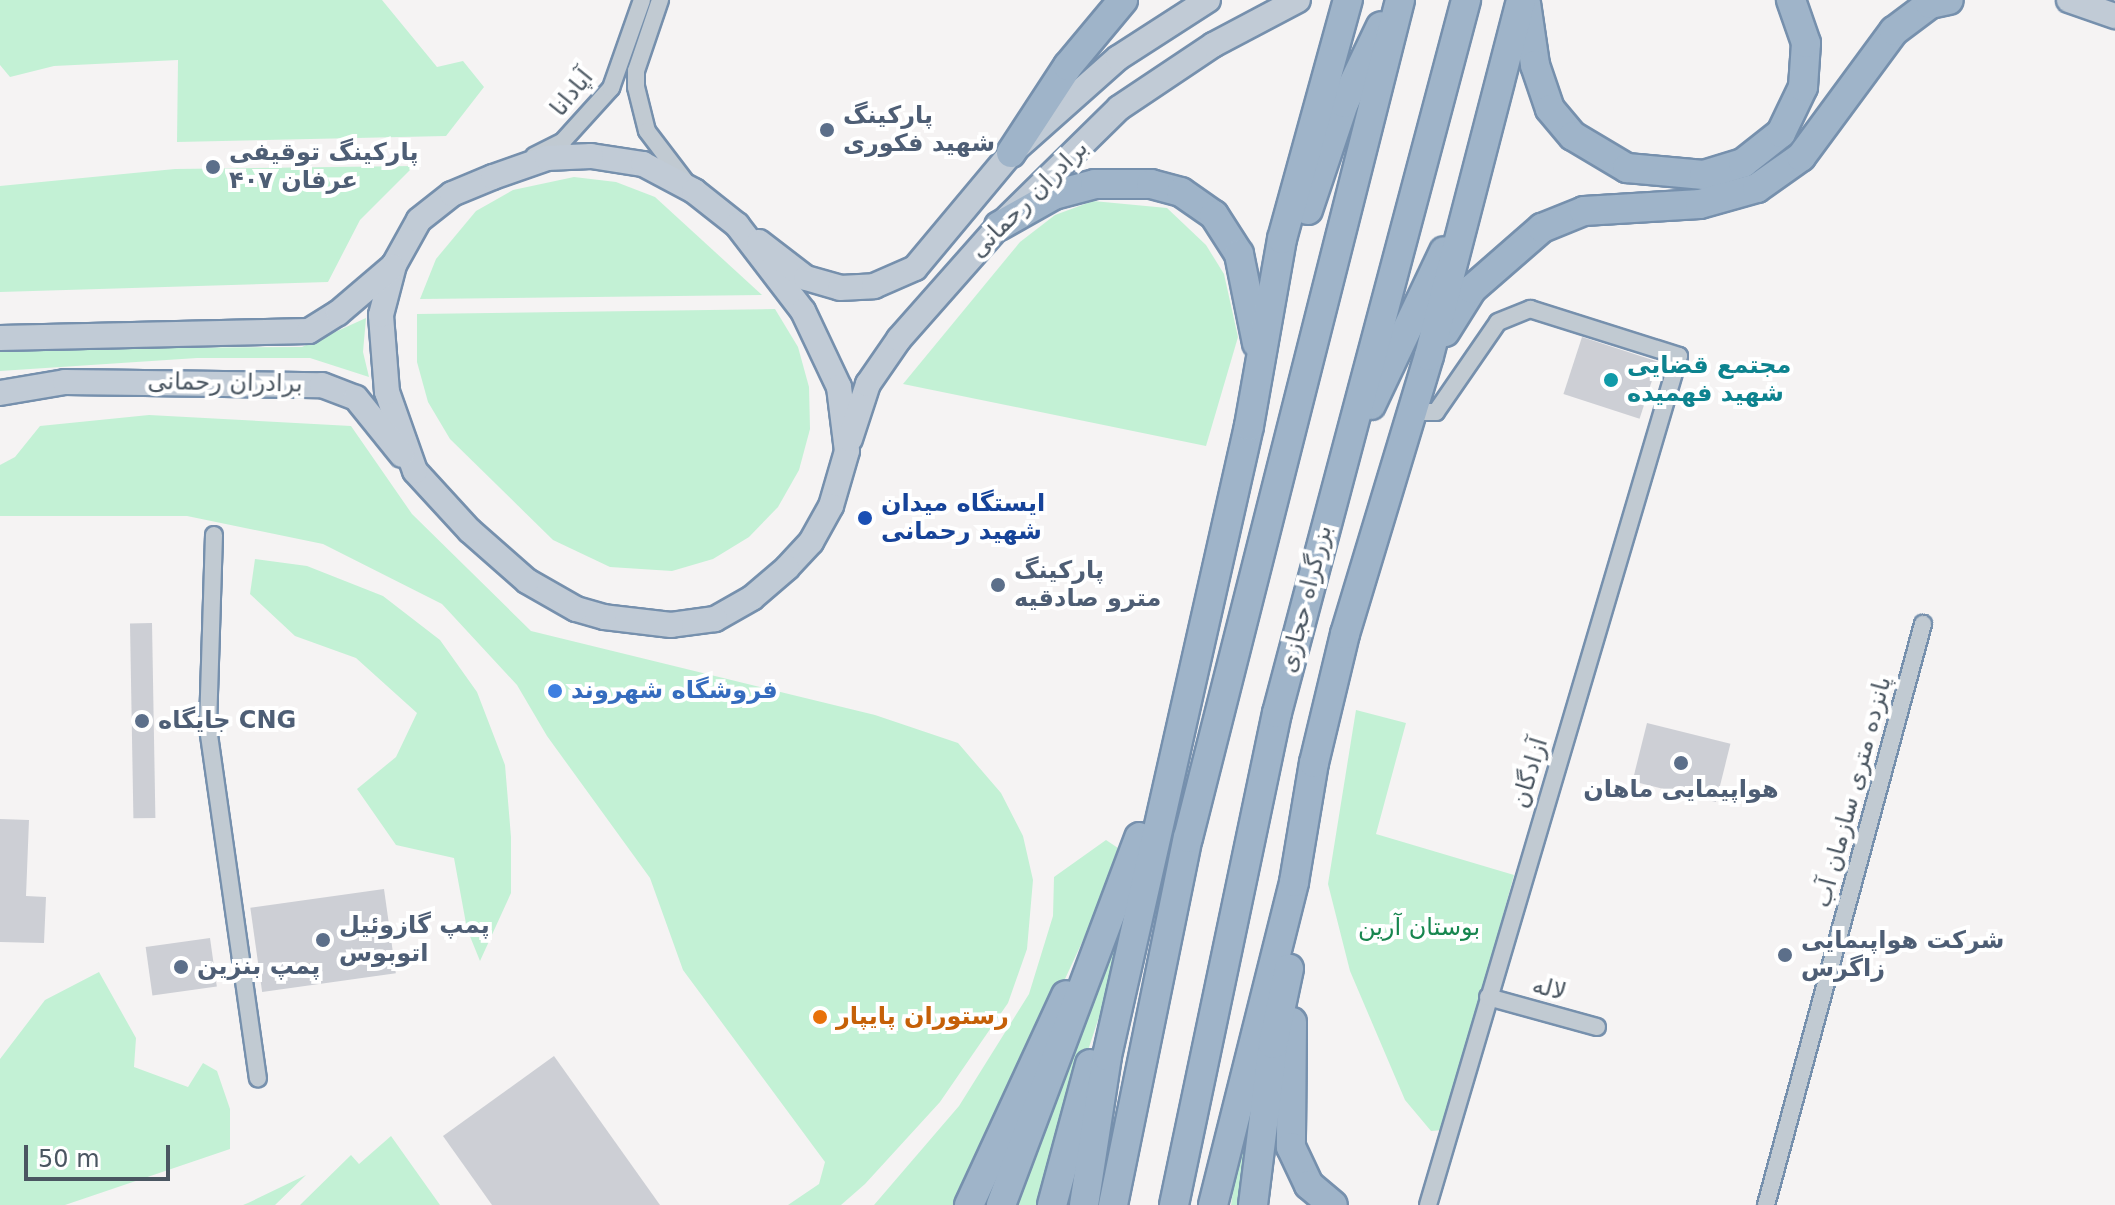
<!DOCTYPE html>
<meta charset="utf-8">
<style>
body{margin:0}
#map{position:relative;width:2115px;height:1205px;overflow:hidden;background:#f5f3f3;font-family:"DejaVu Sans","Noto Sans Arabic",sans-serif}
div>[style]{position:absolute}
.green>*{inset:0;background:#c3f1d5}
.building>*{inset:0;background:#cdcfd5;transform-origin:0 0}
.roads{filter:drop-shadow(2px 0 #7690ad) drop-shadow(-2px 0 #7690ad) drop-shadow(0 2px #7690ad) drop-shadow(0 -2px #7690ad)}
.minor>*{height:16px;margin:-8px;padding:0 8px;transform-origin:8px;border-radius:8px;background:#c1cad2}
.secondary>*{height:24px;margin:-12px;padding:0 12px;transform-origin:12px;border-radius:12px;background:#c1cbd6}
.trunk>*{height:28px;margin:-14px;padding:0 14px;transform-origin:14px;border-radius:14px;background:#9fb4c9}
.dots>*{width:22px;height:22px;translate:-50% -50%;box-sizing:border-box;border:4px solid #fff;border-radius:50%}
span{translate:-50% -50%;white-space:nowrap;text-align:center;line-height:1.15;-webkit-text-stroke:8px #fff;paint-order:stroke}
.street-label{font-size:24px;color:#4a5661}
.service-label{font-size:24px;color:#4e5e75;font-weight:700}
.left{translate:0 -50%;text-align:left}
.culture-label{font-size:24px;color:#0d838f;font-weight:700}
.transit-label{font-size:24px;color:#164399;font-weight:700}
.shop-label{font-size:24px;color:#366cbe;font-weight:700}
.park-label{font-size:24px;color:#17864f}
.food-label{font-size:24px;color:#c56008;font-weight:700}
.scale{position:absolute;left:24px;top:1145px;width:146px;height:36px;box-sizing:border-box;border:4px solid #4a5661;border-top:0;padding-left:10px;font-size:24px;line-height:28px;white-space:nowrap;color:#4a5661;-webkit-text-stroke:6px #fff;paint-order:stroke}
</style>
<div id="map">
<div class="green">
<div style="clip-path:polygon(0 0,382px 0,437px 67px,463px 61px,484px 87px,446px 136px,177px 142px,178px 60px,54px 66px,10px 77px,0 65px)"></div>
<div style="clip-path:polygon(414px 166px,360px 220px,328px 282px,0 292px,0 186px,175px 169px)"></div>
<div style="clip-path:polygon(574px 177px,616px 182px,655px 197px,762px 295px,420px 299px,436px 259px,476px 211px,513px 190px)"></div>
<div style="clip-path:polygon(1093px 201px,1167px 208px,1206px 245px,1224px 274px,1238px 337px,1206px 446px,903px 384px,1020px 242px,1055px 215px)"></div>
<div style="clip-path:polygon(775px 309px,798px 347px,809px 387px,810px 429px,799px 470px,778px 507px,749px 537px,713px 559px,672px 571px,610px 567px,553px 540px,450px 439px,428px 402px,417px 362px,417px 314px)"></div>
<div style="clip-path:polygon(366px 318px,363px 352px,369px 377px,310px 358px,197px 358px,0 371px,0 349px,302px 347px)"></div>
<div style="clip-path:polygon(149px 415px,351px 426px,412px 514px,531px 631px,875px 715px,958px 743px,1001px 793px,1023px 836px,1033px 880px,1027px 949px,1008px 1003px,940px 1102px,865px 1184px,841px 1205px,788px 1205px,819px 1184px,825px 1162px,683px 970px,650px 878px,547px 736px,517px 685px,442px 604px,323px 544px,187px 516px,0 516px,0 465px,15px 457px,40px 426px)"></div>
<div style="clip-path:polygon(255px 559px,307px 566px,383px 596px,440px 640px,477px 692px,505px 765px,511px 837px,511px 893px,480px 961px,467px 929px,454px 858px,396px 845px,357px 789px,396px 757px,417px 713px,356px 658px,295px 636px,250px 594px)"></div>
<div style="clip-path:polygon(1356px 710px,1406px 723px,1376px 834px,1514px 875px,1444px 1130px,1431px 1131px,1405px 1100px,1350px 971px,1328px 884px)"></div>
<div style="clip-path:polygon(1106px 840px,1118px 848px,1091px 923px,960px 1205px,874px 1205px,959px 1106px,1029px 994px,1053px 916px,1054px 877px)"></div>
<div style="clip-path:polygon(1136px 885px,1128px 929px,1070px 1105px,1046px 1205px,1012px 1205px)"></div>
<div style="clip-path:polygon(99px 972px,136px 1038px,134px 1067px,188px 1087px,203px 1063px,217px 1071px,230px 1109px,230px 1149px,65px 1205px,0 1205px,0 1059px,45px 1000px)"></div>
<div style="clip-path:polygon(1267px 1015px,1242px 1205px,1231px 1205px,1237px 1163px)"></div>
<div style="clip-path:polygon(391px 1136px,440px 1205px,300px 1205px,351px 1155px,359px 1164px)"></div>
<div style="clip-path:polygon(306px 1175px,275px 1205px,243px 1205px,248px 1203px)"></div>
</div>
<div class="building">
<div style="left:1582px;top:337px;width:80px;height:60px;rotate:18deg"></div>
<div style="left:152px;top:623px;width:195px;height:22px;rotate:89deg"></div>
<div style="left:1647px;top:723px;width:86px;height:60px;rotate:14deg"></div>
<div style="clip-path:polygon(0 819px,29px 820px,26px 896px,46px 897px,44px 943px,0 942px)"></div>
<div style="left:384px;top:889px;width:85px;height:135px;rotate:82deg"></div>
<div style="left:210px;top:938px;width:49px;height:65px;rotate:82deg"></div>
<div style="clip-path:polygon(554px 1056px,660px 1205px,492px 1205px,443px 1136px)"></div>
</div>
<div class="roads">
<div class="minor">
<div style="left:660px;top:0;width:75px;rotate:108.7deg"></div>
<div style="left:636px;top:71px;width:16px;rotate:90deg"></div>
<div style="left:636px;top:87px;width:45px;rotate:76deg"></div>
<div style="left:647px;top:131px;width:63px;rotate:52.8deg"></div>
<div style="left:534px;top:156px;width:33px;rotate:-27deg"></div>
<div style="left:563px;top:141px;width:72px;rotate:-47.8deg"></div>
<div style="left:611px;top:88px;width:93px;rotate:-70.6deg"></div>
<div style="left:1410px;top:412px;width:26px"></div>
<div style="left:1436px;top:412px;width:109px;rotate:-55.4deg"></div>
<div style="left:1498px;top:322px;width:35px;rotate:-22deg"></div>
<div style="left:1530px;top:309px;width:156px;rotate:17.5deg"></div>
<div style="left:1679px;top:356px;width:885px;rotate:106.47deg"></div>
<div style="left:214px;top:535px;width:193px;rotate:91.8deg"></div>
<div style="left:208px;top:728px;width:354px;rotate:81.9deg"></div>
<div style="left:1488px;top:997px;width:113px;rotate:15.4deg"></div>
<div style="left:1766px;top:1205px;width:602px;rotate:-74.88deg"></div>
</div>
<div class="secondary">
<div style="left:2069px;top:0;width:49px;rotate:19.2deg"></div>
<div style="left:591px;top:156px;width:53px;rotate:8.7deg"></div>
<div style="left:643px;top:164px;width:58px;rotate:27.9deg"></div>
<div style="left:694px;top:191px;width:55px;rotate:38.3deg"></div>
<div style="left:737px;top:225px;width:108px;rotate:52.5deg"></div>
<div style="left:803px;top:311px;width:84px;rotate:64.7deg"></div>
<div style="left:839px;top:387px;width:64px;rotate:82.9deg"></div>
<div style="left:847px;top:451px;width:57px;rotate:106.2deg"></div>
<div style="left:831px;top:506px;width:41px;rotate:119.1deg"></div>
<div style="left:811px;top:542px;width:35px;rotate:133deg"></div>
<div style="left:787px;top:568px;width:46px;rotate:139.4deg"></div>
<div style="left:752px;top:598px;width:43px;rotate:150.4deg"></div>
<div style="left:715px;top:619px;width:44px;rotate:172.2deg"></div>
<div style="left:671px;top:625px;width:67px;rotate:-173.2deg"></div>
<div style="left:604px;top:617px;width:29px;rotate:-164deg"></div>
<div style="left:576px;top:609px;width:56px;rotate:-150.3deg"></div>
<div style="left:527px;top:581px;width:76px;rotate:-138.7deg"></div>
<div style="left:470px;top:531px;width:81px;rotate:-132.5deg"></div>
<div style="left:415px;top:471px;width:84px;rotate:-109.5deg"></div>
<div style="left:387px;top:392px;width:77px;rotate:-94.5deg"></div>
<div style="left:381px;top:315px;width:52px;rotate:-75.4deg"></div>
<div style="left:394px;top:265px;width:51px;rotate:-60.9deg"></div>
<div style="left:419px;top:220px;width:42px;rotate:-38.2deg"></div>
<div style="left:452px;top:194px;width:44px;rotate:-22.5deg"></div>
<div style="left:493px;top:177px;width:57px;rotate:-19.4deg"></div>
<div style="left:547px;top:158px;width:44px;rotate:-2.6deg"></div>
<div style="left:759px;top:242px;width:59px;rotate:37.5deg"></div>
<div style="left:806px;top:278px;width:35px;rotate:16deg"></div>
<div style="left:840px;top:288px;width:34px;rotate:-3deg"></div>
<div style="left:874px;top:286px;width:45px;rotate:-23.7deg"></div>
<div style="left:915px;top:268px;width:150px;rotate:-50.1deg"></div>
<div style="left:1011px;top:153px;width:143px;rotate:-41.6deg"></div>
<div style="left:1118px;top:58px;width:107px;rotate:-32.8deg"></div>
<div style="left:0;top:338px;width:309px;rotate:-1.3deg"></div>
<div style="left:309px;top:331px;width:34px;rotate:-32deg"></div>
<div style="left:338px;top:313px;width:71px;rotate:-40.4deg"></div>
<div style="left:0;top:393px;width:66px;rotate:-9.6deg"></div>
<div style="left:65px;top:382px;width:257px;rotate:0.7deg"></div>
<div style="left:322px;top:385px;width:36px;rotate:21deg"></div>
<div style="left:356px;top:398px;width:73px;rotate:51.1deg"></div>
<div style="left:850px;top:439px;width:58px;rotate:-71.9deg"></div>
<div style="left:868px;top:384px;width:55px;rotate:-55.4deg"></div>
<div style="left:899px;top:339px;width:151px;rotate:-48.5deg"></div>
<div style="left:999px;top:226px;width:168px;rotate:-44.5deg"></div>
<div style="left:1119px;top:108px;width:113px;rotate:-33.8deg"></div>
<div style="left:1213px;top:45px;width:96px;rotate:-27.9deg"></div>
</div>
<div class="trunk">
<div style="left:1526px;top:3px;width:63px;rotate:81.7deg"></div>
<div style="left:1535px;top:65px;width:46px;rotate:71.2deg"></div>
<div style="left:1550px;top:109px;width:35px;rotate:50deg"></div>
<div style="left:1573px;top:136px;width:63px;rotate:30.7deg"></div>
<div style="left:1627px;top:168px;width:77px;rotate:5.2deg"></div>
<div style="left:1704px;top:175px;width:41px;rotate:-17.1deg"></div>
<div style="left:1743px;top:163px;width:48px;rotate:-38.3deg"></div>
<div style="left:1781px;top:133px;width:51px;rotate:-64.4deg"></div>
<div style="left:1803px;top:87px;width:44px;rotate:-86.1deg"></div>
<div style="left:1806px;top:43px;width:46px;rotate:-109.2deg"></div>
<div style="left:1011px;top:153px;width:104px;rotate:-56.8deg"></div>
<div style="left:1068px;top:66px;width:86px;rotate:-50.2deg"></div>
<div style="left:1308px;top:210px;width:113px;rotate:-71.4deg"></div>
<div style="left:1344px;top:103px;width:85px;rotate:-64.3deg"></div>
<div style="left:999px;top:226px;width:63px;rotate:-29.4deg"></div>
<div style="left:1054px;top:195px;width:42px;rotate:-15deg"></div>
<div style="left:1095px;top:184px;width:56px"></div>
<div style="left:1151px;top:184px;width:31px;rotate:15deg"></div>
<div style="left:1181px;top:192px;width:40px;rotate:34.9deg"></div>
<div style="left:1214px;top:215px;width:46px;rotate:57.3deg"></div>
<div style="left:1239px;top:254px;width:91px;rotate:78.6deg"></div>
<div style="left:1445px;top:332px;width:51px;rotate:-57.9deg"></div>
<div style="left:1472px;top:289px;width:93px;rotate:-41.1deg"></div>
<div style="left:1542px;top:228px;width:45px;rotate:-22deg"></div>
<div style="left:1584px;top:211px;width:116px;rotate:-3.5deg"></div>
<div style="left:1700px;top:204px;width:59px;rotate:-15.7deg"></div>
<div style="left:1757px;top:188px;width:54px;rotate:-35.2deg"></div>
<div style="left:1801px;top:157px;width:157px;rotate:-53.6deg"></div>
<div style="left:1894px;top:31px;width:45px;rotate:-36.9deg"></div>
<div style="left:1930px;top:4px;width:19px;rotate:-12deg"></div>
<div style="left:1371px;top:405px;width:170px;rotate:-64.6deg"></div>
<div style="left:1292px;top:1022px;width:125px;rotate:90.5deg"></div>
<div style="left:1291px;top:1147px;width:42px;rotate:64.7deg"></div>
<div style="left:1309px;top:1185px;width:31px;rotate:40deg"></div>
<div style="left:969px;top:1205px;width:231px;rotate:-65.2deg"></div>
<div style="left:1001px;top:1205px;width:393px;rotate:-69.4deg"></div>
<div style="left:1052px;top:1205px;width:146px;rotate:-74.9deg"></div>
<div style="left:1084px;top:1205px;width:151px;rotate:-81.2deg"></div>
<div style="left:1107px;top:1056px;width:646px;rotate:-77.3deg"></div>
<div style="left:1249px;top:426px;width:190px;rotate:-80deg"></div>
<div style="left:1282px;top:239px;width:248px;rotate:-74.6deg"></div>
<div style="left:1113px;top:1205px;width:375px;rotate:-78.5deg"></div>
<div style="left:1188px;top:838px;width:864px;rotate:-75.8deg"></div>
<div style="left:1174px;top:1205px;width:503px;rotate:-78.18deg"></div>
<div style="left:1277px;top:713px;width:738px;rotate:-75.15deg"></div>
<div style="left:1213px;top:1205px;width:333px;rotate:-75.9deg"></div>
<div style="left:1294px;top:882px;width:121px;rotate:-80.5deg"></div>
<div style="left:1314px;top:763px;width:133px;rotate:-76.5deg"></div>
<div style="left:1345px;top:634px;width:290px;rotate:-73.2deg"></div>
<div style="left:1429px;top:356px;width:368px;rotate:-75.5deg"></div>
<div style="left:1253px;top:1205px;width:162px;rotate:-82.9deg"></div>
<div style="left:1273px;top:1044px;width:77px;rotate:-78deg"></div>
</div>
</div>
<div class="dots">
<div style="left:827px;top:130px;background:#5c6f8a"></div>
<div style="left:213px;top:167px;background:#5c6f8a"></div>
<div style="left:1611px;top:380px;background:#0f9aa8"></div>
<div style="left:865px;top:518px;background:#1a4fb4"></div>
<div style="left:998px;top:585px;background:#5c6f8a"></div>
<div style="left:555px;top:691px;background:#3f7fe0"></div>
<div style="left:142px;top:721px;background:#5c6f8a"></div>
<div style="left:1681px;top:763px;background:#5c6f8a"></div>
<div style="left:323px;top:940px;background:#5c6f8a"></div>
<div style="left:1785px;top:955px;background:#5c6f8a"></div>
<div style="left:181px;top:967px;background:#5c6f8a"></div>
<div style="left:820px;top:1017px;background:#e8710a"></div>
</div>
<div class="street-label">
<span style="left:572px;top:93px;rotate:-51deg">آپادانا</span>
<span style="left:1029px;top:199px;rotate:-45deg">برادران رحمانی</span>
<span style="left:225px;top:383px;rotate:1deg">برادران رحمانی</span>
<span style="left:1306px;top:599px;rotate:-76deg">بزرگراه حجازی</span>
<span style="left:1530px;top:773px;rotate:-73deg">آزادگان</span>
<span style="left:1853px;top:792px;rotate:-75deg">پانزده متری سازمان آب</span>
<span style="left:1549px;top:989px;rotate:15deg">لاله</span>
</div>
<div class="service-label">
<span class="left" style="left:843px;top:130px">پارکینگ<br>شهید فکوری</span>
<span class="left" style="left:229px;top:167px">پارکینگ توقیفی<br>عرفان ۴۰۷</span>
<span class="left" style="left:1014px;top:585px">پارکینگ<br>مترو صادقیه</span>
<span class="left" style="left:158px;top:721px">جایگاه CNG</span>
<span style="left:1681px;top:790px">هواپیمایی ماهان</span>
<span class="left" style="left:339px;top:940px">پمپ گازوئیل<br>اتوبوس</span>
<span class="left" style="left:1801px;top:955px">شرکت هواپیمایی<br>زاگرس</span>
<span class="left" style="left:197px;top:967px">پمپ بنزین</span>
</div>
<div class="culture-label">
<span class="left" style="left:1627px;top:380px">مجتمع قضایی<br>شهید فهمیده</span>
</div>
<div class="transit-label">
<span class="left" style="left:881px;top:518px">ایستگاه میدان<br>شهید رحمانی</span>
</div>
<div class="shop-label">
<span class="left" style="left:571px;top:691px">فروشگاه شهروند</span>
</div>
<div class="park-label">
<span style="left:1419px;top:928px">بوستان آرین</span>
</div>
<div class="food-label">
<span class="left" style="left:836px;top:1017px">رستوران پایپار</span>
</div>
<div class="scale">50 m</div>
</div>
